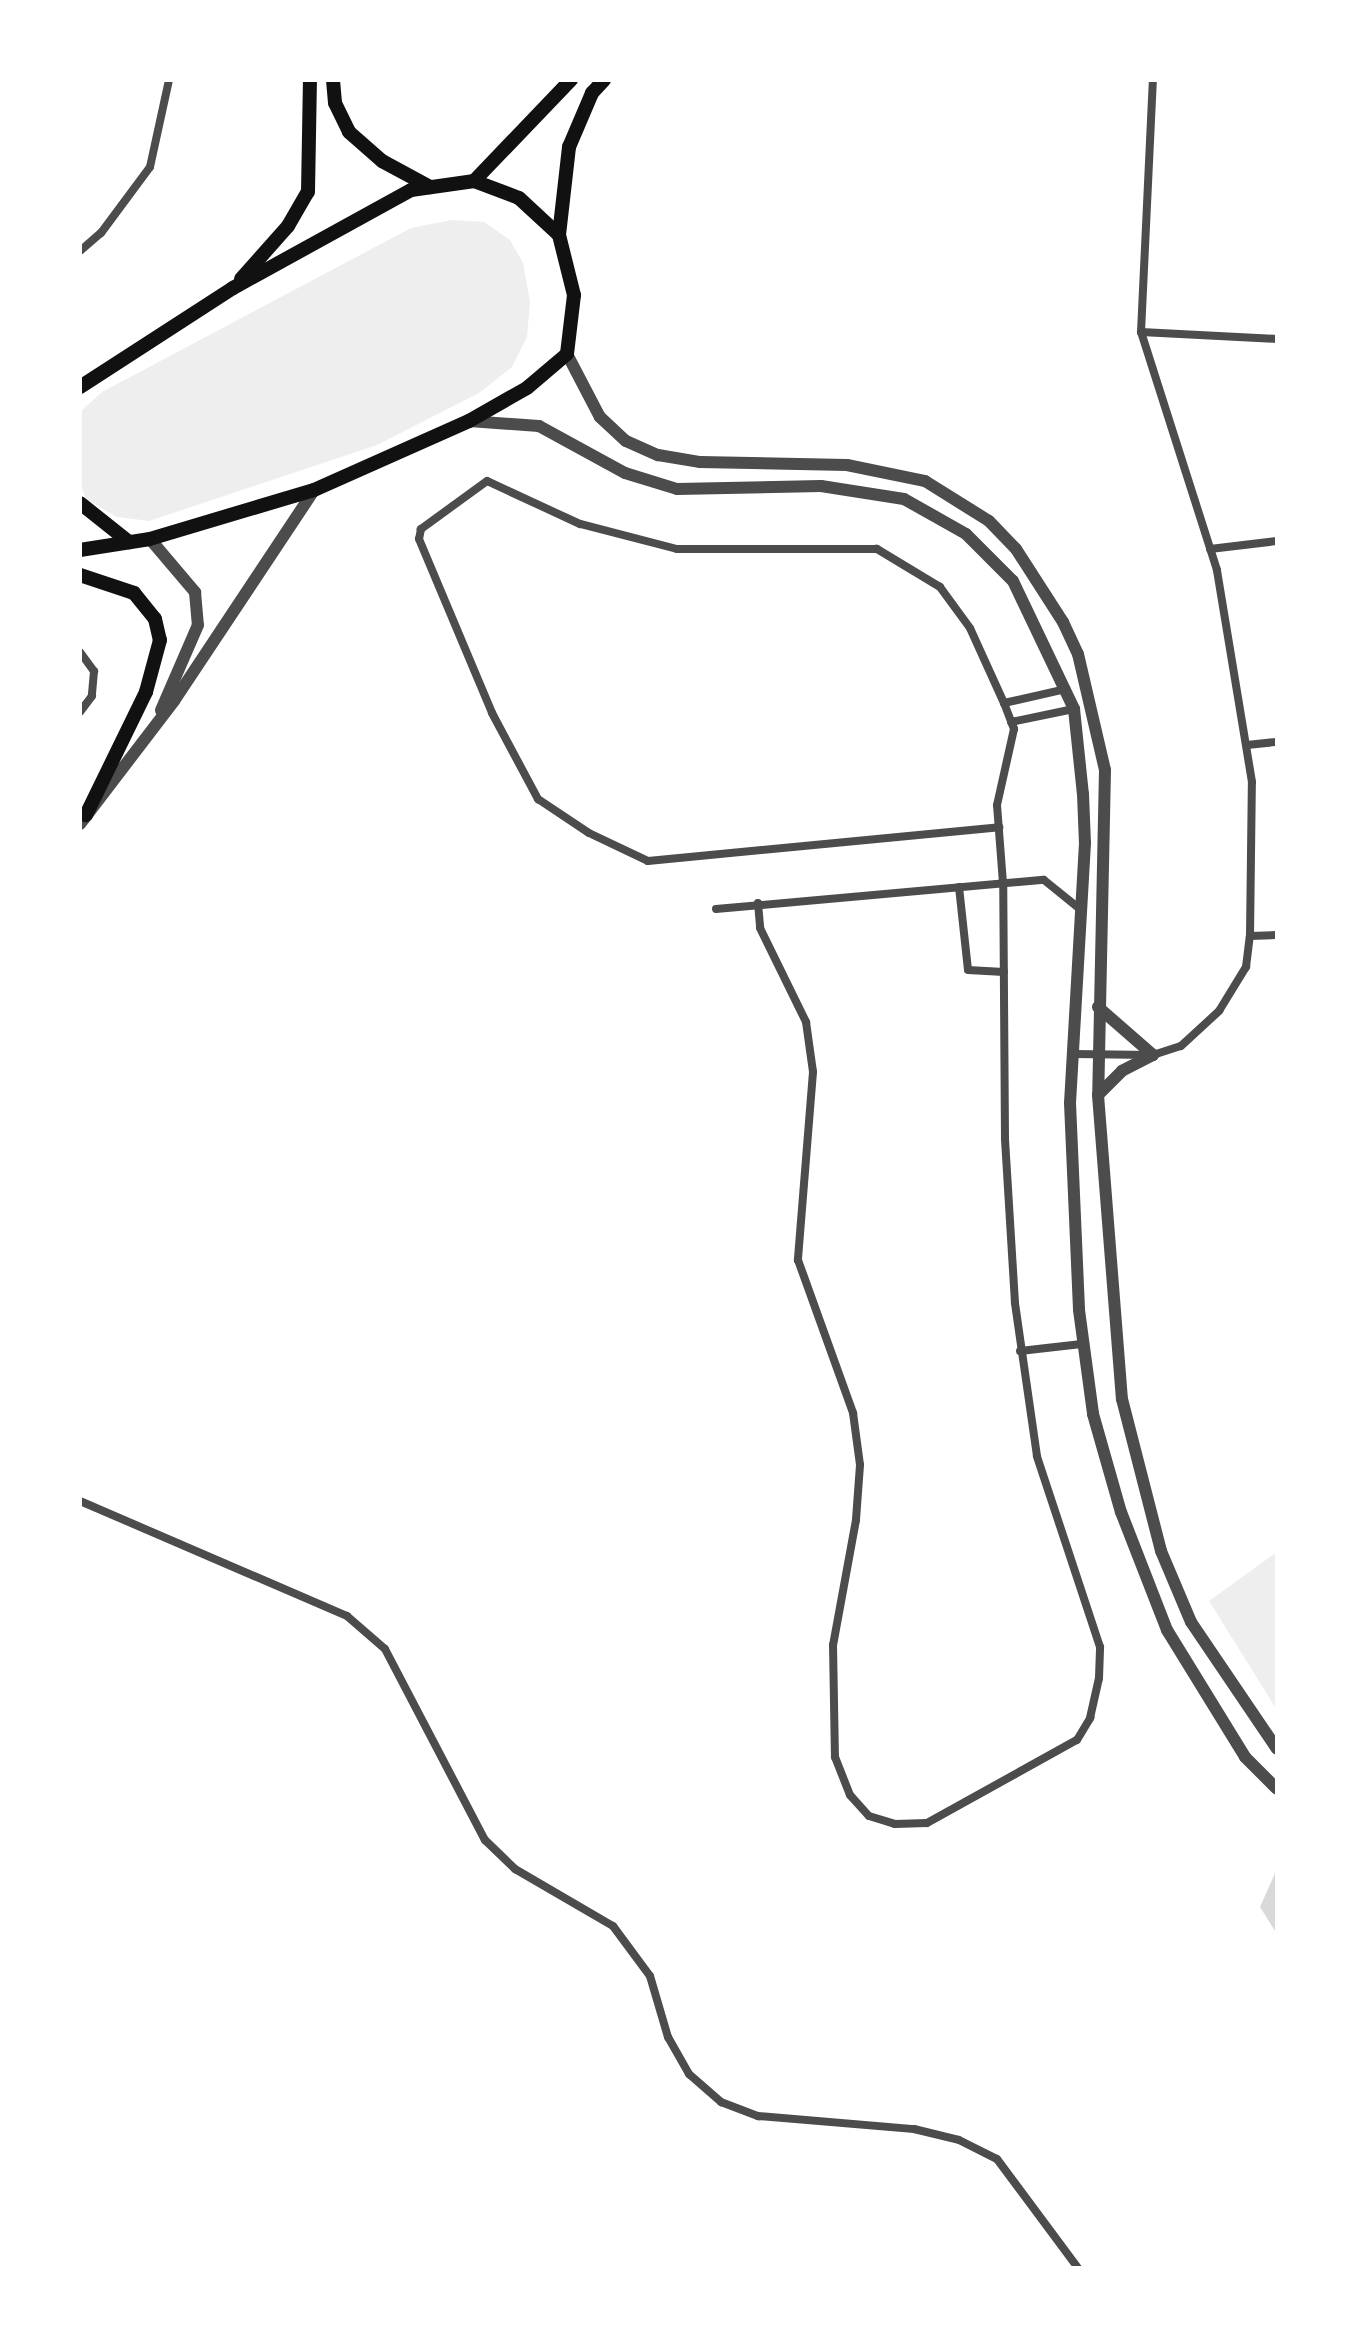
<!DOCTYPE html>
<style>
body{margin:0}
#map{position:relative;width:1357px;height:2348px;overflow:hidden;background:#fff;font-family:"PT Sans",sans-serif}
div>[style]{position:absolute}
.green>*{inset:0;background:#eee}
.water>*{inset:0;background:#d9d9d9}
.minor>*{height:8px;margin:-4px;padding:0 4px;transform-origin:4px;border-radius:4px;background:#4c4c4c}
.tertiary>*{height:12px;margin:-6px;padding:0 6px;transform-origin:6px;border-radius:6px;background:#4c4c4c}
.secondary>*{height:14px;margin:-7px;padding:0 7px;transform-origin:7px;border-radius:7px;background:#111}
span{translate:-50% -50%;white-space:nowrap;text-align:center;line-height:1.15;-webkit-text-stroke:8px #fff;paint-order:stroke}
.frame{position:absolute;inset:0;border:82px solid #fff;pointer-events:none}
</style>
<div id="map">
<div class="green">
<div style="clip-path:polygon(452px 220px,484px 222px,510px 240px,523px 263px,530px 301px,527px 337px,512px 367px,479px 393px,377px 445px,149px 521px,117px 517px,86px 499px,80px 483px,80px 412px,102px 392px,411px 228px)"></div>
<div style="clip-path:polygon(1277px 1552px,1277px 1710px,1209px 1601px)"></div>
</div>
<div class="water">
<div style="clip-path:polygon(1276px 1871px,1277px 1872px,1277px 1934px,1260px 1907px)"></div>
</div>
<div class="minor">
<div style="left:80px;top:251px;width:28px;rotate:-41deg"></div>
<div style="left:101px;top:233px;width:82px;rotate:-53.4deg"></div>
<div style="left:150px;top:167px;width:89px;rotate:-77.7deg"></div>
<div style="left:1141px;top:332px;width:136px;rotate:2.9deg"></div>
<div style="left:1210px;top:549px;width:67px;rotate:-6.8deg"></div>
<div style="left:80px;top:652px;width:24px;rotate:54deg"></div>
<div style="left:94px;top:671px;width:25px;rotate:95deg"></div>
<div style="left:92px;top:696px;width:20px;rotate:127deg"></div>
<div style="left:1004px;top:703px;width:64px;rotate:-12.7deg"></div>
<div style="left:1011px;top:722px;width:64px;rotate:-11.7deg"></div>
<div style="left:1247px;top:745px;width:30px;rotate:-6deg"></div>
<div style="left:959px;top:887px;width:83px;rotate:83.8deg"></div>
<div style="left:968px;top:970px;width:36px;rotate:3deg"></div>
<div style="left:758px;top:903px;width:25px;rotate:85deg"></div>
<div style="left:760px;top:928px;width:105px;rotate:63.9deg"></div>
<div style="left:806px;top:1022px;width:50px;rotate:82deg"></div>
<div style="left:813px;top:1072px;width:189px;rotate:94.6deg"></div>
<div style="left:798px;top:1260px;width:163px;rotate:70.2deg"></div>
<div style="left:853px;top:1413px;width:52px;rotate:82.3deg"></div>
<div style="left:860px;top:1465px;width:55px;rotate:94.2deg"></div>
<div style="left:856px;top:1520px;width:127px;rotate:100.4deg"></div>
<div style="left:833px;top:1645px;width:112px;rotate:89deg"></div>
<div style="left:835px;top:1757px;width:41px;rotate:68.5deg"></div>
<div style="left:850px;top:1795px;width:28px;rotate:48deg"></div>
<div style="left:869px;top:1816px;width:27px;rotate:17deg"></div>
<div style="left:895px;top:1824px;width:32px;rotate:-2deg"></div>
<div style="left:927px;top:1823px;width:171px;rotate:-29deg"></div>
<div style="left:1077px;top:1740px;width:26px;rotate:-59deg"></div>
<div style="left:1090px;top:1718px;width:41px;rotate:-77.3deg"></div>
<div style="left:1099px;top:1678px;width:31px;rotate:-88deg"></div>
<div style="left:1100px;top:1647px;width:201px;rotate:-108.3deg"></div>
<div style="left:1037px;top:1456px;width:155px;rotate:-98.2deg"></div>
<div style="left:1015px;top:1303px;width:165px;rotate:-93.5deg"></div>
<div style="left:1005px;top:1138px;width:255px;rotate:-90.4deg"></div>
<div style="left:1003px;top:883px;width:78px;rotate:-94.4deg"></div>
<div style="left:997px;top:805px;width:78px;rotate:-77.4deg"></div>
<div style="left:1014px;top:729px;width:28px;rotate:-111deg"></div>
<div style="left:1004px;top:703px;width:82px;rotate:-114.4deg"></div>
<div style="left:970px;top:628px;width:51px;rotate:-126.2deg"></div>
<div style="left:940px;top:587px;width:74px;rotate:-148.9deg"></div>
<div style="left:877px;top:549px;width:200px;rotate:180deg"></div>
<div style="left:677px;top:549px;width:100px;rotate:-165.5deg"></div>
<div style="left:580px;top:524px;width:102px;rotate:-155.2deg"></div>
<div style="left:487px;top:481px;width:82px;rotate:144deg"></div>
<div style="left:421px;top:529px;width:10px;rotate:101deg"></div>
<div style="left:419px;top:539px;width:189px;rotate:67.2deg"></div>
<div style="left:492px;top:713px;width:98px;rotate:61.9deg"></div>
<div style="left:538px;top:799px;width:61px;rotate:33.7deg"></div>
<div style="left:589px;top:833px;width:65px;rotate:25.4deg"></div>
<div style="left:648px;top:861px;width:353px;rotate:-5.5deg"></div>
<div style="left:716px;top:909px;width:329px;rotate:-5.1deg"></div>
<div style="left:1044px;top:880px;width:48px;rotate:39deg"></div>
<div style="left:1250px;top:936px;width:27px;rotate:-2deg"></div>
<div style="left:1073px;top:1054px;width:80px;rotate:0.7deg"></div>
<div style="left:1153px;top:1055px;width:29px;rotate:-18deg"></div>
<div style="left:1181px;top:1046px;width:52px;rotate:-42.6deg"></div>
<div style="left:1219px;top:1011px;width:52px;rotate:-58.5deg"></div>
<div style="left:1246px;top:967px;width:31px;rotate:-83deg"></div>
<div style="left:1250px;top:936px;width:154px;rotate:-89.3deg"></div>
<div style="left:1252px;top:782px;width:215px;rotate:-99.4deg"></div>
<div style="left:1217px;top:570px;width:250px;rotate:-107.7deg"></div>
<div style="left:1141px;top:332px;width:252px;rotate:-87.3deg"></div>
<div style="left:1020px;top:1351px;width:62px;rotate:-6.4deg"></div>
<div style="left:80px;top:1501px;width:291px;rotate:23.3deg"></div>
<div style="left:347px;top:1616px;width:50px;rotate:41deg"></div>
<div style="left:385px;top:1649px;width:216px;rotate:62.4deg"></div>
<div style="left:485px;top:1840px;width:42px;rotate:44deg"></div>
<div style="left:515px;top:1869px;width:113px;rotate:30.2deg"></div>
<div style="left:613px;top:1926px;width:62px;rotate:53.5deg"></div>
<div style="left:650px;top:1976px;width:64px;rotate:73.6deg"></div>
<div style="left:668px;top:2037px;width:43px;rotate:60.4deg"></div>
<div style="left:689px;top:2074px;width:43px;rotate:41.2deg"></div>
<div style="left:721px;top:2102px;width:40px;rotate:21deg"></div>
<div style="left:758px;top:2116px;width:157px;rotate:4.8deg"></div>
<div style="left:914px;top:2129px;width:46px;rotate:13.7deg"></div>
<div style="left:959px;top:2140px;width:42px;rotate:26.6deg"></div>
<div style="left:997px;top:2159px;width:136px;rotate:53.4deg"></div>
</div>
<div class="tertiary">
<div style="left:567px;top:354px;width:71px;rotate:62.4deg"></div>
<div style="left:600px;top:417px;width:35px;rotate:43deg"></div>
<div style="left:626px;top:441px;width:35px;rotate:24deg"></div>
<div style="left:658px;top:455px;width:43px;rotate:9.5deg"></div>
<div style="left:700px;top:462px;width:147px;rotate:1.2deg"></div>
<div style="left:847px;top:465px;width:80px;rotate:11.6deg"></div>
<div style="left:925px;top:481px;width:75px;rotate:32deg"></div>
<div style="left:989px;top:521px;width:39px;rotate:46deg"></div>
<div style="left:1016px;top:549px;width:87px;rotate:57.2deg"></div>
<div style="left:1063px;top:622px;width:35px;rotate:65deg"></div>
<div style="left:1078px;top:654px;width:119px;rotate:76.9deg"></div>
<div style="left:1105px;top:770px;width:325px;rotate:91.2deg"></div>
<div style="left:1098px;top:1095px;width:305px;rotate:85.5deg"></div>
<div style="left:1122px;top:1399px;width:157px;rotate:75.6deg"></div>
<div style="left:1161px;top:1551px;width:77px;rotate:67.1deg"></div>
<div style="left:1191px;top:1622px;width:153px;rotate:55.9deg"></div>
<div style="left:469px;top:421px;width:70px;rotate:4.1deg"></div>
<div style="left:539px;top:426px;width:98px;rotate:28.7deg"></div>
<div style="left:625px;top:473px;width:54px;rotate:17.1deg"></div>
<div style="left:677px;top:489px;width:144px;rotate:-1.2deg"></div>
<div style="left:821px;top:486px;width:84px;rotate:8.9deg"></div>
<div style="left:904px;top:499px;width:71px;rotate:29.4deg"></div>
<div style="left:966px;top:534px;width:66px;rotate:45deg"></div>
<div style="left:1013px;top:581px;width:142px;rotate:64.5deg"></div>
<div style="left:1074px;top:709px;width:85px;rotate:84deg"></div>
<div style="left:1083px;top:794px;width:49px;rotate:87.7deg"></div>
<div style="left:1085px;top:843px;width:260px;rotate:93.3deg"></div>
<div style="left:1070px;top:1103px;width:207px;rotate:87.5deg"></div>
<div style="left:1079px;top:1310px;width:105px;rotate:82.3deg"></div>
<div style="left:1093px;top:1414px;width:102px;rotate:74.1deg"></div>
<div style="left:1121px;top:1512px;width:127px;rotate:68.7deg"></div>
<div style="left:1167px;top:1630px;width:149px;rotate:58.4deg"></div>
<div style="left:1245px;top:1757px;width:45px;rotate:45deg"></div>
<div style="left:150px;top:539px;width:70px;rotate:49.7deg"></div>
<div style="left:195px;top:592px;width:33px;rotate:85deg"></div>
<div style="left:198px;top:625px;width:93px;rotate:113.5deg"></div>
<div style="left:80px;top:824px;width:155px;rotate:-52.6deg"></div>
<div style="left:174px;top:701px;width:253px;rotate:-56.4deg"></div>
<div style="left:1098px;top:1007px;width:73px;rotate:41.1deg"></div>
<div style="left:1153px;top:1055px;width:35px;rotate:153deg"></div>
<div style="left:1122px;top:1071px;width:34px;rotate:135deg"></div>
</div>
<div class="secondary">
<div style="left:333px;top:80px;width:23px;rotate:85deg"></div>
<div style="left:335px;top:103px;width:32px;rotate:64deg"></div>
<div style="left:349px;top:132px;width:44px;rotate:41.3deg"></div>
<div style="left:382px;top:161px;width:55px;rotate:28.4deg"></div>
<div style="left:474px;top:181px;width:140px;rotate:-46.2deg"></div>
<div style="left:559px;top:235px;width:89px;rotate:-83.5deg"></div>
<div style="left:569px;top:147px;width:59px;rotate:-66.9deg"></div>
<div style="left:592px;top:93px;width:18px;rotate:-47deg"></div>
<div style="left:241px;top:279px;width:71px;rotate:-48.4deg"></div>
<div style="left:288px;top:226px;width:39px;rotate:-60deg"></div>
<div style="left:308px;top:192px;width:112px;rotate:-89deg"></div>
<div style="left:80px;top:387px;width:182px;rotate:-32.9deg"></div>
<div style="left:233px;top:288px;width:203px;rotate:-28.8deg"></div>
<div style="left:411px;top:190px;width:64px;rotate:-8.1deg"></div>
<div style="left:474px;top:181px;width:48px;rotate:20.7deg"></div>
<div style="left:519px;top:198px;width:54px;rotate:42.8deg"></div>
<div style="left:559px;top:235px;width:62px;rotate:76deg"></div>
<div style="left:574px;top:295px;width:59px;rotate:96.8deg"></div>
<div style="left:567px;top:354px;width:52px;rotate:139.6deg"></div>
<div style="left:527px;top:388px;width:67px;rotate:150.4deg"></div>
<div style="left:469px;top:421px;width:170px;rotate:156deg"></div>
<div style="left:314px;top:490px;width:171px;rotate:163.4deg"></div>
<div style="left:150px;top:539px;width:71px;rotate:171.1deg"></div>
<div style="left:80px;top:503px;width:63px;rotate:38.5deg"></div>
<div style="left:80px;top:575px;width:57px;rotate:18.4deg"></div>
<div style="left:134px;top:593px;width:33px;rotate:51deg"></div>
<div style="left:155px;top:619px;width:22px;rotate:77deg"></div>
<div style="left:160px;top:640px;width:54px;rotate:105.1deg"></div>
<div style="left:146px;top:692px;width:137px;rotate:116deg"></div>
</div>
<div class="frame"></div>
</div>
